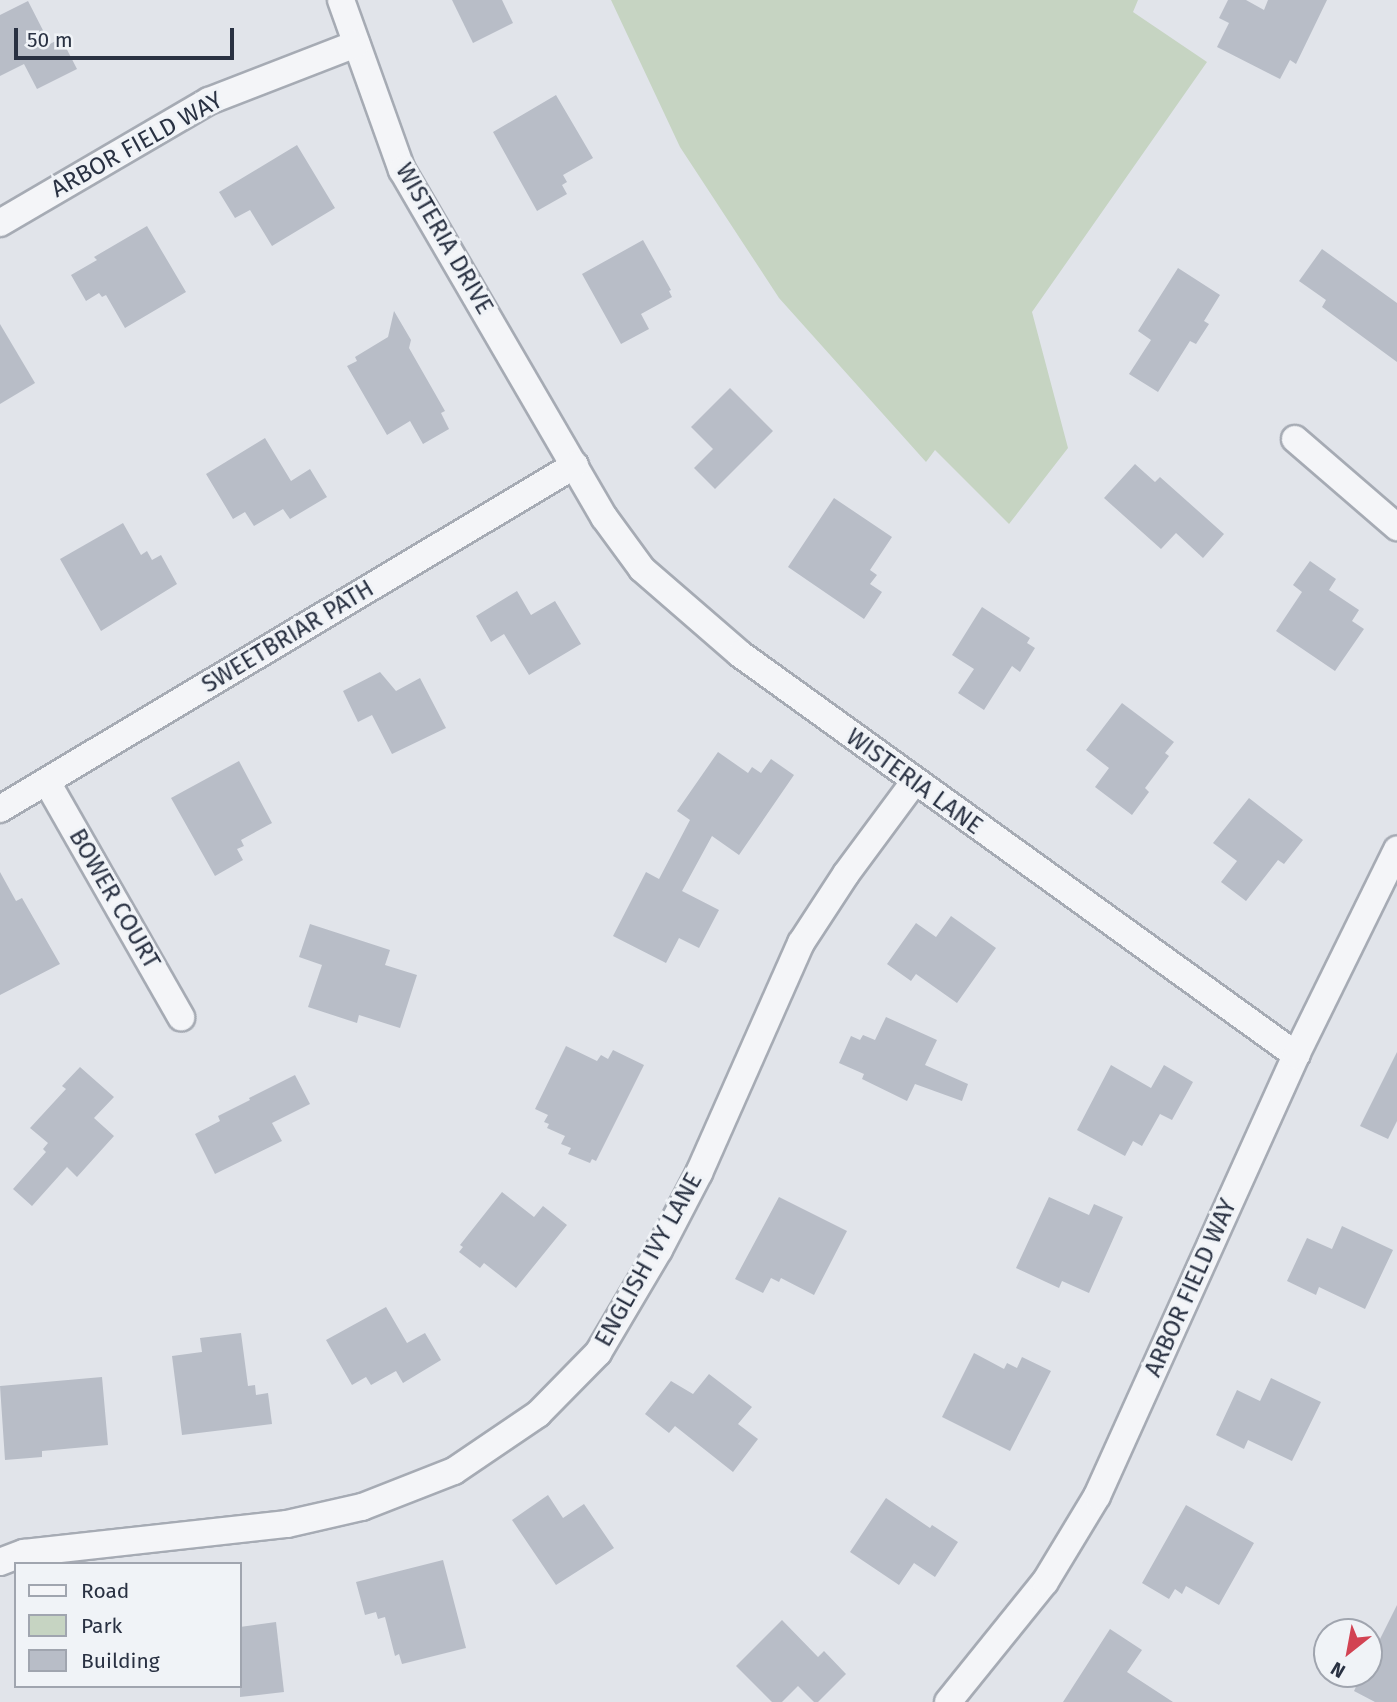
<!DOCTYPE html>
<style>
body{margin:0}
#map{position:relative;width:1397px;height:1702px;overflow:hidden;background:#e1e4ea;font-family:"Fira Sans",sans-serif}
div>[style]{position:absolute}
.green>*{inset:0;background:#c6d4c2}
.building>*{inset:0;background:#b8bdc7}
.roads{filter:drop-shadow(2px 0 #a6abb4) drop-shadow(-2px 0 #a6abb4) drop-shadow(0 2px #a6abb4) drop-shadow(0 -2px #a6abb4)}
.minor>*{height:26px;margin:-13px;padding:0 13px;transform-origin:13px;border-radius:13px;background:#f4f5f8}
span{translate:-50% -50%;white-space:nowrap;text-align:center;line-height:1.15;-webkit-text-stroke:6px #f0f3f7;paint-order:stroke}
.street-label{font-size:24px;color:#293142}
.legend{position:absolute;left:14px;top:1562px;width:228px;height:126px;box-sizing:border-box;background:#f0f3f7;border:2px solid #a0a5af;margin:0;padding:9px 12px;list-style:none;font-size:21px;color:#293142}
.legend li{display:flex;align-items:center;gap:14px;height:35px}
.legend b{width:35px;border:2px solid #a0a5af}
.north{position:absolute;left:1313px;top:1618px;width:70px;height:70px;box-sizing:border-box;background:#f0f3f7;border:2px solid #a0a5af;border-radius:50%;rotate:211deg;font-size:19px;font-weight:700;line-height:28px;text-align:center;color:#293142}
.north::after{content:'';display:block;margin:auto;width:24px;height:32px;background:#d24353;clip-path:polygon(50% 0,100% 100%,50% 72%,0 100%)}
.scale{position:absolute;left:14px;top:28px;width:220px;height:32px;box-sizing:border-box;border:4px solid #293142;border-top:0;padding-left:9px;font-size:21px;line-height:24px;white-space:nowrap;color:#293142;-webkit-text-stroke:5px #f0f3f7;paint-order:stroke}
</style>
<div id="map">
<div class="green">
<div style="clip-path:polygon(611px 0,1138px 0,1133px 12px,1207px 62px,1032px 312px,1068px 448px,1009px 524px,935px 450px,926px 462px,779px 298px,680px 147px)"></div>
</div>
<div class="building">
<div style="clip-path:polygon(452px 0,502px 0,513px 23px,473px 43px)"></div>
<div style="clip-path:polygon(1228px 0,1246px 0,1264px 10px,1268px 0,1327px 0,1296px 64px,1290px 60px,1280px 79px,1217px 47px,1229px 23px,1219px 18px)"></div>
<div style="clip-path:polygon(28px 1px,50px 44px,61px 38px,77px 69px,37px 89px,24px 64px,0 76px,0 15px)"></div>
<div style="clip-path:polygon(556px 95px,593px 158px,563px 175px,567px 182px,562px 185px,567px 194px,537px 211px,493px 132px)"></div>
<div style="clip-path:polygon(297px 145px,335px 208px,272px 246px,250px 210px,235px 218px,219px 192px)"></div>
<div style="clip-path:polygon(147px 226px,186px 292px,125px 328px,106px 295px,102px 297px,99px 293px,86px 301px,71px 275px,97px 260px,94px 257px)"></div>
<div style="clip-path:polygon(643px 240px,671px 290px,669px 291px,672px 297px,641px 314px,649px 329px,621px 344px,582px 274px)"></div>
<div style="clip-path:polygon(1322px 249px,1397px 303px,1397px 362px,1322px 307px,1326px 300px,1299px 281px)"></div>
<div style="clip-path:polygon(1178px 268px,1220px 295px,1204px 321px,1209px 324px,1196px 344px,1190px 341px,1158px 392px,1129px 374px,1151px 340px,1138px 331px)"></div>
<div style="clip-path:polygon(394px 311px,411px 340px,409px 348px,445px 411px,441px 413px,449px 429px,423px 444px,410px 421px,387px 435px,347px 366px,357px 361px,355px 357px,388px 337px)"></div>
<div style="clip-path:polygon(0 324px,35px 383px,0 404px)"></div>
<div style="clip-path:polygon(730px 388px,773px 431px,715px 489px,694px 468px,713px 449px,691px 427px)"></div>
<div style="clip-path:polygon(265px 438px,291px 481px,310px 469px,327px 497px,290px 519px,283px 509px,254px 526px,245px 512px,233px 519px,206px 474px)"></div>
<div style="clip-path:polygon(1135px 464px,1155px 482px,1160px 477px,1224px 534px,1203px 558px,1176px 533px,1161px 549px,1104px 498px)"></div>
<div style="clip-path:polygon(834px 498px,892px 537px,870px 570px,877px 575px,870px 584px,882px 592px,864px 619px,788px 567px)"></div>
<div style="clip-path:polygon(123px 523px,141px 555px,147px 551px,152px 560px,161px 555px,177px 584px,101px 631px,60px 559px)"></div>
<div style="clip-path:polygon(1310px 561px,1336px 579px,1329px 590px,1359px 610px,1352px 621px,1364px 629px,1335px 671px,1276px 631px,1302px 592px,1293px 585px)"></div>
<div style="clip-path:polygon(517px 591px,531px 615px,555px 601px,581px 644px,529px 675px,504px 634px,491px 642px,476px 616px)"></div>
<div style="clip-path:polygon(982px 607px,1030px 638px,1027px 643px,1035px 648px,1020px 672px,1012px 666px,984px 710px,958px 693px,974px 669px,952px 655px)"></div>
<div style="clip-path:polygon(380px 672px,396px 691px,420px 678px,446px 728px,392px 754px,372px 715px,358px 722px,343px 691px)"></div>
<div style="clip-path:polygon(1122px 703px,1174px 742px,1165px 753px,1169px 756px,1145px 788px,1149px 792px,1132px 815px,1095px 787px,1109px 768px,1086px 750px)"></div>
<div style="clip-path:polygon(718px 752px,748px 773px,752px 767px,761px 773px,771px 759px,794px 775px,739px 855px,712px 836px,682px 891px,719px 910px,699px 948px,679px 938px,666px 963px,613px 936px,646px 872px,659px 879px,690px 820px,677px 811px)"></div>
<div style="clip-path:polygon(239px 761px,272px 823px,241px 840px,244px 846px,237px 849px,243px 860px,215px 876px,171px 798px)"></div>
<div style="clip-path:polygon(1249px 798px,1303px 840px,1284px 864px,1278px 860px,1246px 901px,1221px 882px,1237px 861px,1213px 843px)"></div>
<div style="clip-path:polygon(0 872px,16px 901px,22px 898px,60px 964px,0 995px)"></div>
<div style="clip-path:polygon(951px 916px,996px 948px,957px 1003px,916px 974px,911px 981px,887px 964px,916px 923px,936px 937px)"></div>
<div style="clip-path:polygon(310px 924px,390px 950px,385px 965px,417px 975px,400px 1028px,359px 1015px,357px 1023px,308px 1007px,322px 965px,299px 957px)"></div>
<div style="clip-path:polygon(886px 1017px,937px 1040px,925px 1065px,968px 1084px,962px 1101px,915px 1084px,907px 1101px,862px 1079px,864px 1074px,839px 1063px,851px 1036px,860px 1040px,863px 1035px,875px 1040px)"></div>
<div style="clip-path:polygon(566px 1046px,597px 1061px,601px 1055px,608px 1059px,613px 1050px,644px 1065px,596px 1161px,592px 1159px,590px 1163px,568px 1154px,571px 1148px,561px 1144px,565px 1136px,547px 1128px,549px 1124px,544px 1122px,548px 1115px,535px 1109px)"></div>
<div style="clip-path:polygon(1397px 1052px,1397px 1121px,1388px 1139px,1360px 1126px)"></div>
<div style="clip-path:polygon(1111px 1065px,1151px 1088px,1164px 1065px,1193px 1082px,1172px 1120px,1160px 1114px,1142px 1146px,1133px 1141px,1125px 1156px,1077px 1130px)"></div>
<div style="clip-path:polygon(80px 1067px,114px 1097px,94px 1118px,114px 1136px,77px 1177px,67px 1167px,32px 1206px,13px 1189px,46px 1152px,43px 1149px,48px 1143px,30px 1128px,66px 1089px,62px 1086px)"></div>
<div style="clip-path:polygon(295px 1075px,310px 1104px,272px 1123px,282px 1141px,215px 1174px,195px 1134px,220px 1121px,218px 1116px,250px 1100px,249px 1098px)"></div>
<div style="clip-path:polygon(502px 1192px,534px 1217px,543px 1206px,567px 1225px,516px 1288px,484px 1263px,480px 1268px,459px 1252px,463px 1247px,460px 1245px)"></div>
<div style="clip-path:polygon(779px 1197px,847px 1231px,814px 1295px,781px 1278px,779px 1282px,771px 1278px,763px 1293px,735px 1279px)"></div>
<div style="clip-path:polygon(1049px 1197px,1089px 1215px,1094px 1204px,1123px 1217px,1089px 1293px,1062px 1281px,1059px 1288px,1016px 1268px)"></div>
<div style="clip-path:polygon(1342px 1226px,1393px 1250px,1365px 1309px,1319px 1287px,1316px 1295px,1287px 1281px,1307px 1238px,1332px 1249px)"></div>
<div style="clip-path:polygon(386px 1307px,407px 1343px,425px 1333px,441px 1360px,403px 1383px,396px 1371px,371px 1385px,366px 1377px,352px 1385px,326px 1340px)"></div>
<div style="clip-path:polygon(241px 1333px,248px 1386px,255px 1385px,256px 1395px,268px 1393px,272px 1424px,182px 1435px,172px 1356px,202px 1352px,200px 1338px)"></div>
<div style="clip-path:polygon(974px 1353px,1004px 1369px,1007px 1363px,1017px 1368px,1022px 1357px,1051px 1371px,1010px 1451px,942px 1417px)"></div>
<div style="clip-path:polygon(709px 1374px,752px 1407px,738px 1424px,758px 1439px,733px 1472px,675px 1426px,669px 1433px,645px 1414px,671px 1381px,693px 1394px)"></div>
<div style="clip-path:polygon(102px 1377px,108px 1445px,42px 1451px,42px 1457px,5px 1460px,0 1386px)"></div>
<div style="clip-path:polygon(1271px 1378px,1321px 1402px,1292px 1461px,1248px 1440px,1244px 1449px,1216px 1435px,1237px 1390px,1260px 1401px)"></div>
<div style="clip-path:polygon(548px 1495px,563px 1518px,584px 1504px,614px 1548px,556px 1585px,512px 1520px)"></div>
<div style="clip-path:polygon(886px 1498px,930px 1528px,932px 1525px,958px 1542px,935px 1577px,914px 1563px,899px 1585px,850px 1552px)"></div>
<div style="clip-path:polygon(1186px 1505px,1254px 1543px,1219px 1605px,1186px 1586px,1182px 1594px,1175px 1589px,1169px 1599px,1142px 1583px)"></div>
<div style="clip-path:polygon(443px 1560px,466px 1648px,402px 1664px,399px 1654px,395px 1656px,385px 1617px,378px 1619px,376px 1612px,365px 1615px,356px 1582px)"></div>
<div style="clip-path:polygon(1397px 1605px,1397px 1702px,1375px 1702px,1354px 1691px,1362px 1674px,1369px 1674px,1369px 1661px)"></div>
<div style="clip-path:polygon(782px 1620px,818px 1657px,824px 1651px,846px 1674px,818px 1702px,814px 1702px,798px 1686px,782px 1702px,772px 1702px,736px 1666px)"></div>
<div style="clip-path:polygon(276px 1622px,284px 1692px,240px 1697px,240px 1627px)"></div>
<div style="clip-path:polygon(1110px 1629px,1142px 1650px,1127px 1672px,1173px 1702px,1063px 1702px)"></div>
</div>
<div class="roads">
<div class="minor">
<div style="left:341px;top:0;width:181px;rotate:70.3deg"></div>
<div style="left:402px;top:170px;width:402px;rotate:59.8deg"></div>
<div style="left:604px;top:517px;width:64px;rotate:53.8deg"></div>
<div style="left:642px;top:569px;width:130px;rotate:40.9deg"></div>
<div style="left:740px;top:654px;width:686px;rotate:35.8deg"></div>
<div style="left:0;top:223px;width:242px;rotate:-30.3deg"></div>
<div style="left:209px;top:101px;width:158px;rotate:-21.2deg"></div>
<div style="left:1295px;top:439px;width:135px;rotate:40.8deg"></div>
<div style="left:47px;top:782px;width:271px;rotate:60.3deg"></div>
<div style="left:0;top:809px;width:670px;rotate:-30.89deg"></div>
<div style="left:0;top:1562px;width:26px;rotate:-21deg"></div>
<div style="left:24px;top:1553px;width:265px;rotate:-6.3deg"></div>
<div style="left:287px;top:1524px;width:77px;rotate:-12.8deg"></div>
<div style="left:362px;top:1507px;width:99px;rotate:-21.4deg"></div>
<div style="left:454px;top:1471px;width:102px;rotate:-34.2deg"></div>
<div style="left:538px;top:1414px;width:86px;rotate:-45.5deg"></div>
<div style="left:598px;top:1353px;width:120px;rotate:-59.4deg"></div>
<div style="left:659px;top:1250px;width:87px;rotate:-62.5deg"></div>
<div style="left:699px;top:1173px;width:252px;rotate:-66.1deg"></div>
<div style="left:801px;top:943px;width:82px;rotate:-56.9deg"></div>
<div style="left:846px;top:874px;width:114px;rotate:-53.5deg"></div>
<div style="left:948px;top:1702px;width:154px;rotate:-51.1deg"></div>
<div style="left:1045px;top:1582px;width:100px;rotate:-58.8deg"></div>
<div style="left:1097px;top:1496px;width:484px;rotate:-65.7deg"></div>
<div style="left:1296px;top:1055px;width:229px;rotate:-63.8deg"></div>
</div>
</div>
<div class="street-label">
<span style="left:137px;top:145px;rotate:-29deg">ARBOR FIELD WAY</span>
<span style="left:444px;top:239px;rotate:60deg">WISTERIA DRIVE</span>
<span style="left:288px;top:637px;rotate:-31deg">SWEETBRIAR PATH</span>
<span style="left:914px;top:782px;rotate:36deg">WISTERIA LANE</span>
<span style="left:114px;top:899px;rotate:60deg">BOWER COURT</span>
<span style="left:649px;top:1260px;rotate:-61deg">ENGLISH IVY LANE</span>
<span style="left:1191px;top:1288px;rotate:-66deg">ARBOR FIELD WAY</span>
</div>
<ul class="legend">
<li><b style="height:9px;background:#f4f5f8"></b>Road</li>
<li><b style="height:19px;background:#c6d4c2"></b>Park</li>
<li><b style="height:19px;background:#b8bdc7"></b>Building</li>
</ul>
<div class="north">N</div>
<div class="scale">50 m</div>
</div>
